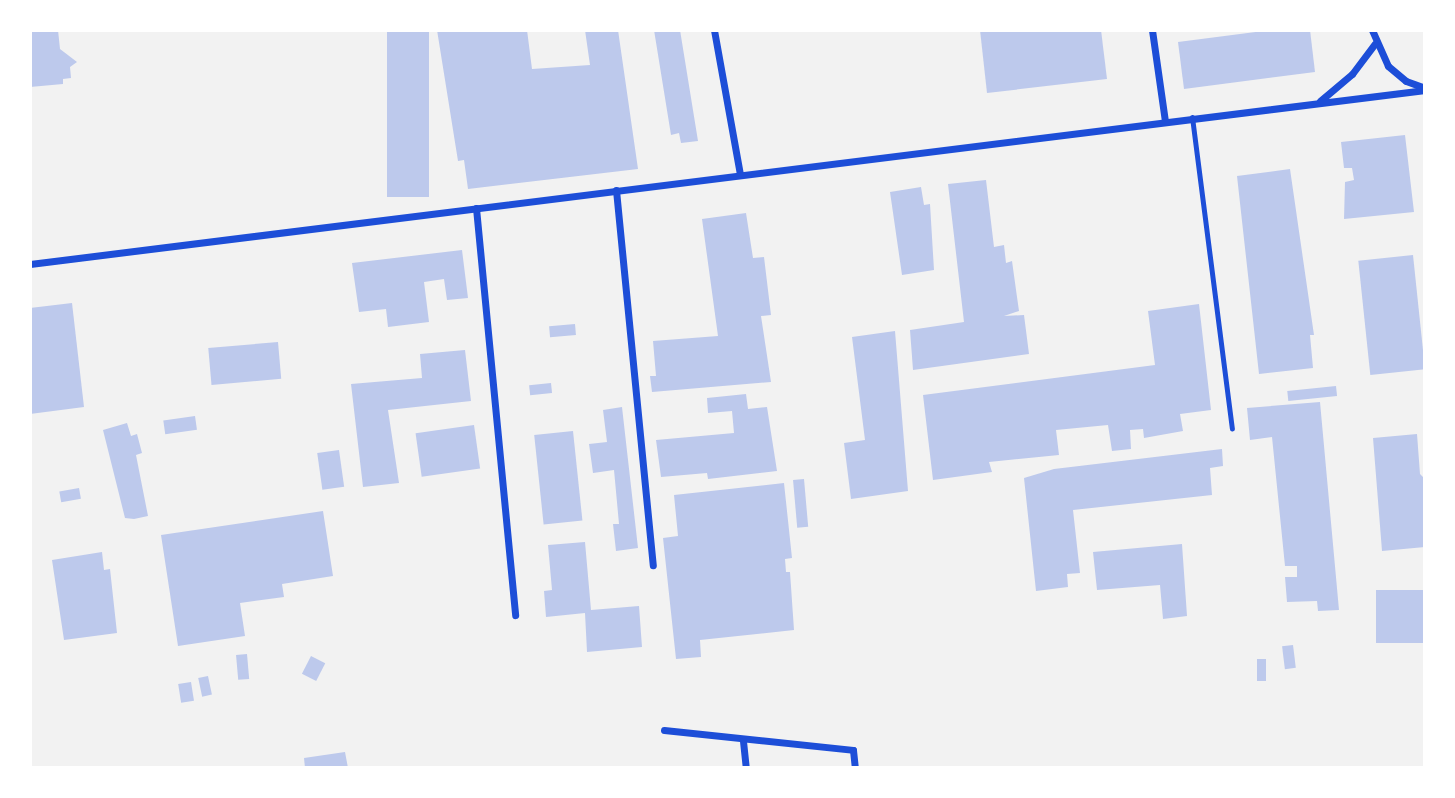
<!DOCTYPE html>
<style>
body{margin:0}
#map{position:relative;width:1455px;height:798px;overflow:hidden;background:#f2f2f2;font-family:"Fira Sans",sans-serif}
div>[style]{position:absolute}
.building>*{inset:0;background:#bdc9ec;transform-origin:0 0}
.service>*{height:5px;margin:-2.5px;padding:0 2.5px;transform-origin:2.5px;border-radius:2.5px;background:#1d4ed8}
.minor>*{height:7px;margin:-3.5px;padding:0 3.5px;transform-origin:3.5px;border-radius:3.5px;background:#1d4ed8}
span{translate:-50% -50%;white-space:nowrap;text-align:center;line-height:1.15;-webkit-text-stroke:7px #fff;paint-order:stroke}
.frame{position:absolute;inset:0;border:32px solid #fff;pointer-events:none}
</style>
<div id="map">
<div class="building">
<div style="clip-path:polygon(30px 30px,58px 30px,60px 49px,77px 62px,70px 67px,71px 78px,63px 79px,63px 84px,30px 87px)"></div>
<div style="left:387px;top:30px;width:42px;height:167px"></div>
<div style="clip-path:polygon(437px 30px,527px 30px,532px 69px,590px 65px,585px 30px,618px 30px,638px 169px,468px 189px,464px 160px,458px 161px)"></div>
<div style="clip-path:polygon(654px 30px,680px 30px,698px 141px,681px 143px,679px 133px,671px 135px)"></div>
<div style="clip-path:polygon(980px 30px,1101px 30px,1107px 79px,987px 93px)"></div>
<div style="clip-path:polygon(1271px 30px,1310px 30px,1315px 72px,1184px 89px,1178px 42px)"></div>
<div style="clip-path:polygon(1405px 135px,1414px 212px,1344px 219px,1345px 182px,1354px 180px,1352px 168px,1344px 168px,1341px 142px)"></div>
<div style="clip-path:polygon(1290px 169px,1314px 335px,1310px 335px,1313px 368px,1259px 374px,1237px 176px)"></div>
<div style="clip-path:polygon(986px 180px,994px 247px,1004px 245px,1006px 263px,1012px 261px,1017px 297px,1019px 311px,1004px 316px,1024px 315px,1029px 354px,913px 370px,910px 330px,964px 322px,948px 184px)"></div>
<div style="clip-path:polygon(921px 187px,924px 205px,930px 204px,934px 270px,902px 275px,890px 192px)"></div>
<div style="clip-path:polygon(746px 213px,753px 258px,764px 257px,771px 315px,761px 316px,771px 382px,652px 392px,650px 376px,656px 376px,653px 341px,718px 336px,702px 219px)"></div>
<div style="clip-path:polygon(462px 250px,468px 298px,447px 300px,444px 279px,424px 282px,429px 322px,388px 327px,386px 309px,359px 312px,352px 263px)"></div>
<div style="left:1413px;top:255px;width:115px;height:55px;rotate:84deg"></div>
<div style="clip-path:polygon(72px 303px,84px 407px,30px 414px,30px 308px)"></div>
<div style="clip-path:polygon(1199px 304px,1211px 410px,1180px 414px,1183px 431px,1144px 438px,1143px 429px,1130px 430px,1131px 449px,1112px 451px,1108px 425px,1056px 430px,1059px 455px,989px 462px,992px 472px,933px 480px,923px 395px,1155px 365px,1148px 311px)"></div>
<div style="left:575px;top:324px;width:11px;height:26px;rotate:85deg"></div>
<div style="clip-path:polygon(895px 331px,908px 491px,851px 499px,844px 443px,865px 440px,852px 337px)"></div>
<div style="left:278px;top:342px;width:37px;height:70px;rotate:85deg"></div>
<div style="clip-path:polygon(465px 350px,471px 401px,388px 410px,399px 483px,363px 487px,351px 384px,422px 378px,420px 354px)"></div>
<div style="left:551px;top:383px;width:10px;height:22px;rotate:84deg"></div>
<div style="left:1336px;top:386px;width:10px;height:49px;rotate:84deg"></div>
<div style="clip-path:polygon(746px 394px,748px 409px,767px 407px,777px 471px,708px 479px,707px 473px,661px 477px,656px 440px,734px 433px,732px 411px,708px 413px,707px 398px)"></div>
<div style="clip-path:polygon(1320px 402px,1339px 610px,1318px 611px,1317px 601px,1287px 602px,1285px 577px,1297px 577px,1297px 566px,1285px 566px,1272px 437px,1250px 440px,1247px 408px)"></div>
<div style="clip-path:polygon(622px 407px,638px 548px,616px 551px,613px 524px,619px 524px,614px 470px,593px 473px,589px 444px,607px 442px,603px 410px)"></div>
<div style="left:195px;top:416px;width:14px;height:32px;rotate:82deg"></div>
<div style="clip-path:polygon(127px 423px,131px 436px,137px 434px,142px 453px,136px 455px,148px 516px,134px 519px,125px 518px,103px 430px)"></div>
<div style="left:474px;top:425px;width:44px;height:59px;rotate:82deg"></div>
<div style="left:573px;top:431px;width:90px;height:39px;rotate:84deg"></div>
<div style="clip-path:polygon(1417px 434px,1420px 474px,1425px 479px,1425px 547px,1382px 551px,1373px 438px)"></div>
<div style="clip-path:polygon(1222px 449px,1223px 466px,1210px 468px,1212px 495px,1073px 510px,1080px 573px,1067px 574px,1068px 587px,1036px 591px,1024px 478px,1054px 469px)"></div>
<div style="left:339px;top:450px;width:37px;height:22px;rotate:82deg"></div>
<div style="left:804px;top:479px;width:48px;height:11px;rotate:85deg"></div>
<div style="clip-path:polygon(784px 483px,792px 558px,785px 559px,786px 572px,790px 572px,794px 630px,700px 640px,701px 657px,676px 659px,663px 538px,678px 536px,674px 495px)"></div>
<div style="left:79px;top:488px;width:11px;height:20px;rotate:80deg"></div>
<div style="clip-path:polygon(323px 511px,333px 576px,282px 584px,284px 597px,240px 603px,245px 636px,178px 646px,161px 535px)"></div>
<div style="clip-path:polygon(585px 542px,591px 610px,639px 606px,642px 647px,587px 652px,585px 613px,546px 617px,544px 591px,552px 590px,548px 545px)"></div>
<div style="clip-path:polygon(1182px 544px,1187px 616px,1163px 619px,1160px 585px,1097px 590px,1093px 552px)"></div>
<div style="clip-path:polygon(102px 552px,104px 570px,110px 569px,117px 633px,64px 640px,52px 560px)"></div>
<div style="left:1425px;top:590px;width:53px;height:49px;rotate:90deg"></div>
<div style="left:1293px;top:645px;width:23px;height:11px;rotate:83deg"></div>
<div style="left:247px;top:654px;width:25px;height:11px;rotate:85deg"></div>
<div style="left:311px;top:656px;width:16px;height:20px;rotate:27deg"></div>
<div style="left:1257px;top:659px;width:9px;height:22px"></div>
<div style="left:208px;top:676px;width:19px;height:10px;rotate:78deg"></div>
<div style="left:191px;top:682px;width:19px;height:13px;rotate:81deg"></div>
<div style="clip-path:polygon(345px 752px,348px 768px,305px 768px,304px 758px)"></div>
</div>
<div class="service">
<div style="left:1192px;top:117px;width:314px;rotate:82.7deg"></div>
</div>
<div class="minor">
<div style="left:714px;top:30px;width:147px;rotate:79.8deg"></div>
<div style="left:1152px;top:30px;width:92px;rotate:81.9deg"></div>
<div style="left:1372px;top:30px;width:39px;rotate:66deg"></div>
<div style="left:1388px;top:66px;width:23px;rotate:40deg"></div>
<div style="left:1406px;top:81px;width:20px;rotate:20deg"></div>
<div style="left:1320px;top:101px;width:42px;rotate:-40.2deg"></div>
<div style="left:1352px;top:74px;width:38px;rotate:-53deg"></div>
<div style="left:616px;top:190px;width:377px;rotate:84.4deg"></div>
<div style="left:476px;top:208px;width:409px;rotate:84.5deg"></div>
<div style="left:30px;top:264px;width:1406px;rotate:-7.11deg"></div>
<div style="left:664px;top:730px;width:190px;rotate:6deg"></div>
<div style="left:853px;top:750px;width:18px;rotate:84deg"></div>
<div style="left:743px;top:741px;width:27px;rotate:84deg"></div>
</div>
<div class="frame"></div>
</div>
